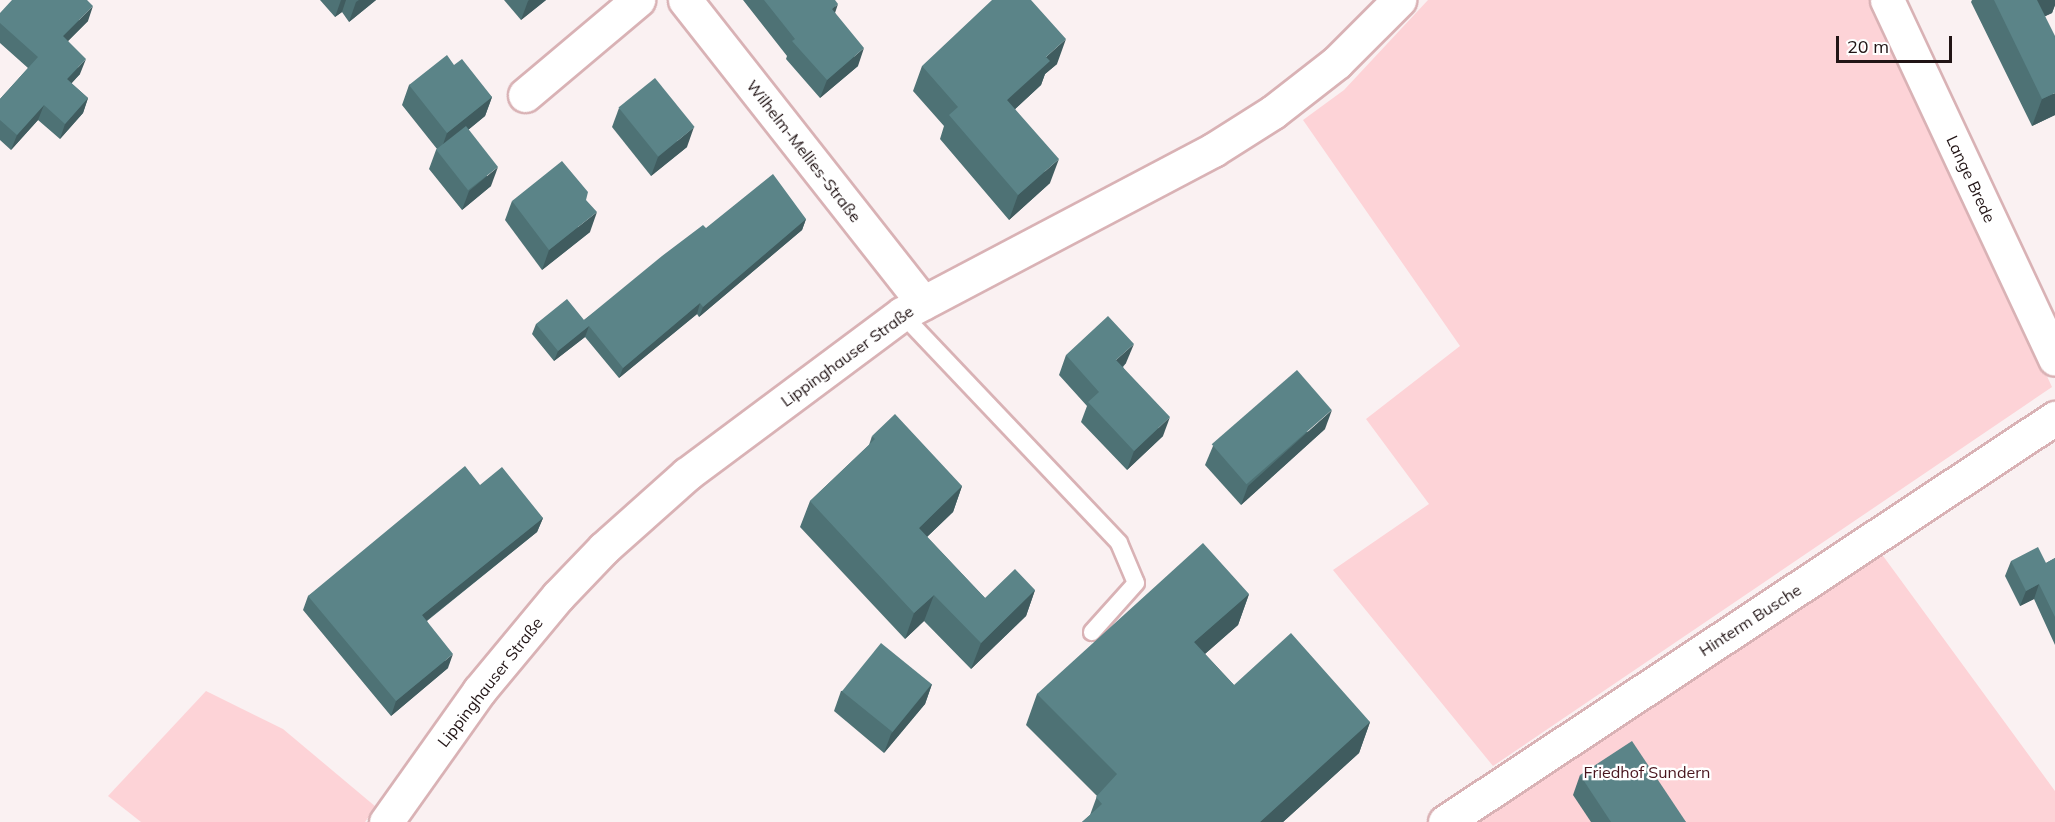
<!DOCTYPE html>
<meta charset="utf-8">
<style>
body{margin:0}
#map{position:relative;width:2055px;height:822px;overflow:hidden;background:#faf1f2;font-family:Mulish,sans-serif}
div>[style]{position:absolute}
.green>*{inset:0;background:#fdd3d7}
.roads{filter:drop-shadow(2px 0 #d9b2b5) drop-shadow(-2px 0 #d9b2b5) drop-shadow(0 2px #d9b2b5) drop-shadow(0 -2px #d9b2b5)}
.lane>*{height:16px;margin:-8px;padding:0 8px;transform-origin:8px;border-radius:8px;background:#fff}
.street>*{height:33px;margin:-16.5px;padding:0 16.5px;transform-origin:16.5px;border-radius:16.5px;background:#fff}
.wall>*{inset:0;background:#4e7275}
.shaded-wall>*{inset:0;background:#405c5f}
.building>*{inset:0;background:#5b8488;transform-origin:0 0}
span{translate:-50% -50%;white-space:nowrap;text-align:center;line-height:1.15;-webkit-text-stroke:4.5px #fff;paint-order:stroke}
.street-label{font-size:16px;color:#211415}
.park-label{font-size:16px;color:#48151e}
.scale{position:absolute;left:1836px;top:36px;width:116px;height:27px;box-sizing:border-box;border:3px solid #211415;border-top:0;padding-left:8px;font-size:18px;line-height:21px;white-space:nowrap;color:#211415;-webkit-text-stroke:4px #fff;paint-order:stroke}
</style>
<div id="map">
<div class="green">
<div style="clip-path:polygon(1428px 0,1873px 0,2052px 387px,1493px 766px,1333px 570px,1429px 504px,1366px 419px,1460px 346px,1303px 120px,1344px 90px)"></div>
<div style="clip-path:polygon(1878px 549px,2055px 791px,2055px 822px,1474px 822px,1660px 703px)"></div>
<div style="clip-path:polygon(206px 691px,283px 729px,376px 807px,365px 822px,141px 822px,108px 796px)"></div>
</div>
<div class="roads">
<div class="lane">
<div style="left:902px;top:314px;width:315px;rotate:46.5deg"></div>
<div style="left:1119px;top:543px;width:43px;rotate:67deg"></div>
<div style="left:1136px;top:583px;width:66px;rotate:131.9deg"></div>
</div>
<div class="street">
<div style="left:685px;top:0;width:385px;rotate:51.8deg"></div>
<div style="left:1887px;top:0;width:396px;rotate:64.9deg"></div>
<div style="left:525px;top:95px;width:148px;rotate:-40.1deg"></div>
<div style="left:386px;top:822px;width:161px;rotate:-54.6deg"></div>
<div style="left:479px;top:691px;width:124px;rotate:-50.3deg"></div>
<div style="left:558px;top:596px;width:66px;rotate:-46.2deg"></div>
<div style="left:604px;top:548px;width:111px;rotate:-41.7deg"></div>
<div style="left:687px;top:474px;width:268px;rotate:-36.7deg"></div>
<div style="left:902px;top:314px;width:352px;rotate:-27.8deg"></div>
<div style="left:1213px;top:150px;width:71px;rotate:-32.3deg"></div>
<div style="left:1273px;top:112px;width:81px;rotate:-38deg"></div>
<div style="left:1337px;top:62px;width:88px;rotate:-45deg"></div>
<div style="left:1445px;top:822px;width:732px;rotate:-33.52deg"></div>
</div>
</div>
<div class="wall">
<div style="clip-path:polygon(320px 0,376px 0,349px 22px,342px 12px,335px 17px)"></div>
<div style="clip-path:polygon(504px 0,546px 0,521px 20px)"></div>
<div style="clip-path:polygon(743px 0,835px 0,835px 13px,858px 66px,820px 98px,786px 59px,787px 56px)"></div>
<div style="clip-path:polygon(1972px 0,2055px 0,2055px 5px,2052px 13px,2045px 16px,2055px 115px,2032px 126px,1971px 2px)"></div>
<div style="clip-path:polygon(0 13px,88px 21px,68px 41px,80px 74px,71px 83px,88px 98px,83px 113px,60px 139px,38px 120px,11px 150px,0 140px,0 99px,28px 68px,0 43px)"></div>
<div style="clip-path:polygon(1057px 64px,1045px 74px,1041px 85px,1015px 109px,1050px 183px,1009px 220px,940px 139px,944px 126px,913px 91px,922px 66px)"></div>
<div style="clip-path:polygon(454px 65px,492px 97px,485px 116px,468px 130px,491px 186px,462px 210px,429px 169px,436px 150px,437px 149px,402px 105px,409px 85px)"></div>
<div style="clip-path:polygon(619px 108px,687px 147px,651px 176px,612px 127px)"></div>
<div style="clip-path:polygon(512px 201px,590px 232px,542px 270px,505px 220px)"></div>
<div style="clip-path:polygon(806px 219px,802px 230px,699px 317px,697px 314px,619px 378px,585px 337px,554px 361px,532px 334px,536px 324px,584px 320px,706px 228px)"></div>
<div style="clip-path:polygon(1066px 355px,1126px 363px,1123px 367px,1163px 436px,1127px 470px,1081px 422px,1087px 406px,1059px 375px)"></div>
<div style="clip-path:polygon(1325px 429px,1241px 505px,1205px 465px,1213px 446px)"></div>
<div style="clip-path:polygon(872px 436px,962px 486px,953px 512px,927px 537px,985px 598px,1035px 590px,1026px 616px,971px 669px,924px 621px,905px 639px,800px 527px,810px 501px,869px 445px)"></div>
<div style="clip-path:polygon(480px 485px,543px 518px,537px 532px,427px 621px,448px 668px,391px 716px,303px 610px,308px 596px)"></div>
<div style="clip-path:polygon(2055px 558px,2055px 645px,2034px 599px,2020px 606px,2005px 576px,2011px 561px,2046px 563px)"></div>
<div style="clip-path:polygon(1249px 594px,1238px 625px,1205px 654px,1234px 685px,1370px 722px,1359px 753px,1283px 822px,1082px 822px,1090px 815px,1097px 796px,1026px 725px,1037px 694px)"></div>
<div style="clip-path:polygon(932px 684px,925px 704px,884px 753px,834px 711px,841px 691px)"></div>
<div style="clip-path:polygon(1580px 775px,1686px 822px,1591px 822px,1573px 795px)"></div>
</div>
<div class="shaded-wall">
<div style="clip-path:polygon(341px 0,346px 0,342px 12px,335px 17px)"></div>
<div style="clip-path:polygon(359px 0,376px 0,349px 22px,356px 2px)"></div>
<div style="clip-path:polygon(529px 0,546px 0,521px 20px,528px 1px)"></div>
<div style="clip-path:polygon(2036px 0,2055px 0,2055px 5px,2052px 13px,2027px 25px)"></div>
<div style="clip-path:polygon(838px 4px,832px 22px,832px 9px)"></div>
<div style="clip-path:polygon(93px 6px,88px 21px,58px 51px,63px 36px)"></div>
<div style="clip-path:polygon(1066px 39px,1057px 64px,1045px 74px,1041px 85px,998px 125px,1007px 100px,1046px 57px)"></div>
<div style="clip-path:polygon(864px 48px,858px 66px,820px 98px,827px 80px)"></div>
<div style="clip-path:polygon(86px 59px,80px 74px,62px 94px,67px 79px)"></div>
<div style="clip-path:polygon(2055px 93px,2055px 115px,2032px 126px,2042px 99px)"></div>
<div style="clip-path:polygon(492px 97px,485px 116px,440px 153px,447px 133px)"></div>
<div style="clip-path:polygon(88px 98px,83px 113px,60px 139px,65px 124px)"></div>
<div style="clip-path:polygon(44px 105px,38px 120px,11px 150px,17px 135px)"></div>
<div style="clip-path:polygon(694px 127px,687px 147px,651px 176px,658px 157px)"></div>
<div style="clip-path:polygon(1059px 159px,1050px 183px,1009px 220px,1018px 195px)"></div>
<div style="clip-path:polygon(498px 167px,491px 186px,462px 210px,469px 191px)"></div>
<div style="clip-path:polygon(597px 212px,590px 232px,542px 270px,549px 250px)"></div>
<div style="clip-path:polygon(806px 219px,802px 230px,699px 317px,703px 307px)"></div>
<div style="clip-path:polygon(700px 303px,697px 314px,619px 378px,623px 368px)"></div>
<div style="clip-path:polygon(589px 326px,585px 337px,554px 361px,558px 351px)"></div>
<div style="clip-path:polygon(1134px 344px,1126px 363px,1109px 379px,1116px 360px)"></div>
<div style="clip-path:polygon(1332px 410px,1325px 429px,1241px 505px,1248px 486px)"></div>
<div style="clip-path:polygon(1170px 417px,1163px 436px,1127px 470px,1134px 451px)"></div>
<div style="clip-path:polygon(962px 486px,953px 512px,909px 554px,919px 528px)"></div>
<div style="clip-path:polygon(543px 518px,537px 532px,416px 629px,422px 615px)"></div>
<div style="clip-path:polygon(2039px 584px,2034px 599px,2020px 606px,2026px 591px)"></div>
<div style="clip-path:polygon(1035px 590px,1026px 616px,971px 669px,981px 643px)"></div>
<div style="clip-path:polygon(1249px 594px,1238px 625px,1183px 673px,1194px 642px)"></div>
<div style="clip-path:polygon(934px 595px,924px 621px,905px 639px,914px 613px)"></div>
<div style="clip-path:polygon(453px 654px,448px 668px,391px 716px,396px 701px)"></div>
<div style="clip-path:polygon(932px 684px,925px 704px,884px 753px,891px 734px)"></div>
<div style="clip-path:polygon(1370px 722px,1359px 753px,1283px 822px,1260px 822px)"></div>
</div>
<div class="building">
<div style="clip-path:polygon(12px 0,87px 0,93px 6px,63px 36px,86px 59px,67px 79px,88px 98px,65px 124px,44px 105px,17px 135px,0 120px,0 99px,38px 57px,0 23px,0 13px)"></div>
<div style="clip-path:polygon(764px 0,835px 0,838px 4px,832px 9px,864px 48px,827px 80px,792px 41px,795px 39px)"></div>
<div style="clip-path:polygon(992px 0,1031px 0,1066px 39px,1046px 57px,1050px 61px,1007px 100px,1059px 159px,1018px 195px,949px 115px,958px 107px,922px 66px)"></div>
<div style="clip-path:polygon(1994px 0,2037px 0,2055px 36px,2055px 93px,2042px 99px)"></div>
<div style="clip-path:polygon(447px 55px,454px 65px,462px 59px,492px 97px,447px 133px,409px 85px)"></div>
<div style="left:655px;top:78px;width:63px;height:47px;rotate:51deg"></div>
<div style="left:466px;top:126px;width:52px;height:38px;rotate:52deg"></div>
<div style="clip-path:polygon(562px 161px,588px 192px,586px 200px,597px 212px,549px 250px,512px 201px)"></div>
<div style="clip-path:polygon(773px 174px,806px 219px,703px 307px,700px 303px,623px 368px,589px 326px,558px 351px,536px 324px,567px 299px,584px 320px,662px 256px,703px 225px,706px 228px)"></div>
<div style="clip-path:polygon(1108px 316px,1134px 344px,1116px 360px,1170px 417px,1134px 451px,1088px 402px,1099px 392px,1066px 355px)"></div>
<div style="left:1297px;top:370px;width:53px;height:113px;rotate:49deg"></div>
<div style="clip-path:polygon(895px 414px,962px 486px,919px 528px,985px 598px,1015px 569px,1035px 590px,981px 643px,934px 595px,914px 613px,810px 501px,875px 439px,872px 436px)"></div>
<div style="clip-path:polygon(465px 466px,480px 485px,502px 467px,543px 518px,422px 615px,453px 654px,396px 701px,308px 596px)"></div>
<div style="clip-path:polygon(1203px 543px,1249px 594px,1194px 642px,1234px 685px,1291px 633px,1370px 722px,1260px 822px,1082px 822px,1102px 804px,1096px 797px,1117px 774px,1037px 694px)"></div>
<div style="clip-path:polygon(2038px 547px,2046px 563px,2055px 558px,2055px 617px,2039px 584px,2026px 591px,2011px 561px)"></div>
<div style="left:881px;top:643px;width:65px;height:62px;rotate:39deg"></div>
<div style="clip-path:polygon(1632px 741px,1686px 822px,1611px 822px,1580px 775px)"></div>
</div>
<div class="street-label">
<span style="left:804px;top:151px;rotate:52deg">Wilhelm-Mellies-Straße</span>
<span style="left:1971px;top:179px;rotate:65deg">Lange Brede</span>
<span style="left:847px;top:356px;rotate:-36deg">Lippinghauser Straße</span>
<span style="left:1750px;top:620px;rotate:-33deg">Hinterm Busche</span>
<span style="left:490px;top:682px;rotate:-52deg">Lippinghauser Straße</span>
</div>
<div class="park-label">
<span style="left:1647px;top:772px">Friedhof Sundern</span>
</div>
<div class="scale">20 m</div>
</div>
